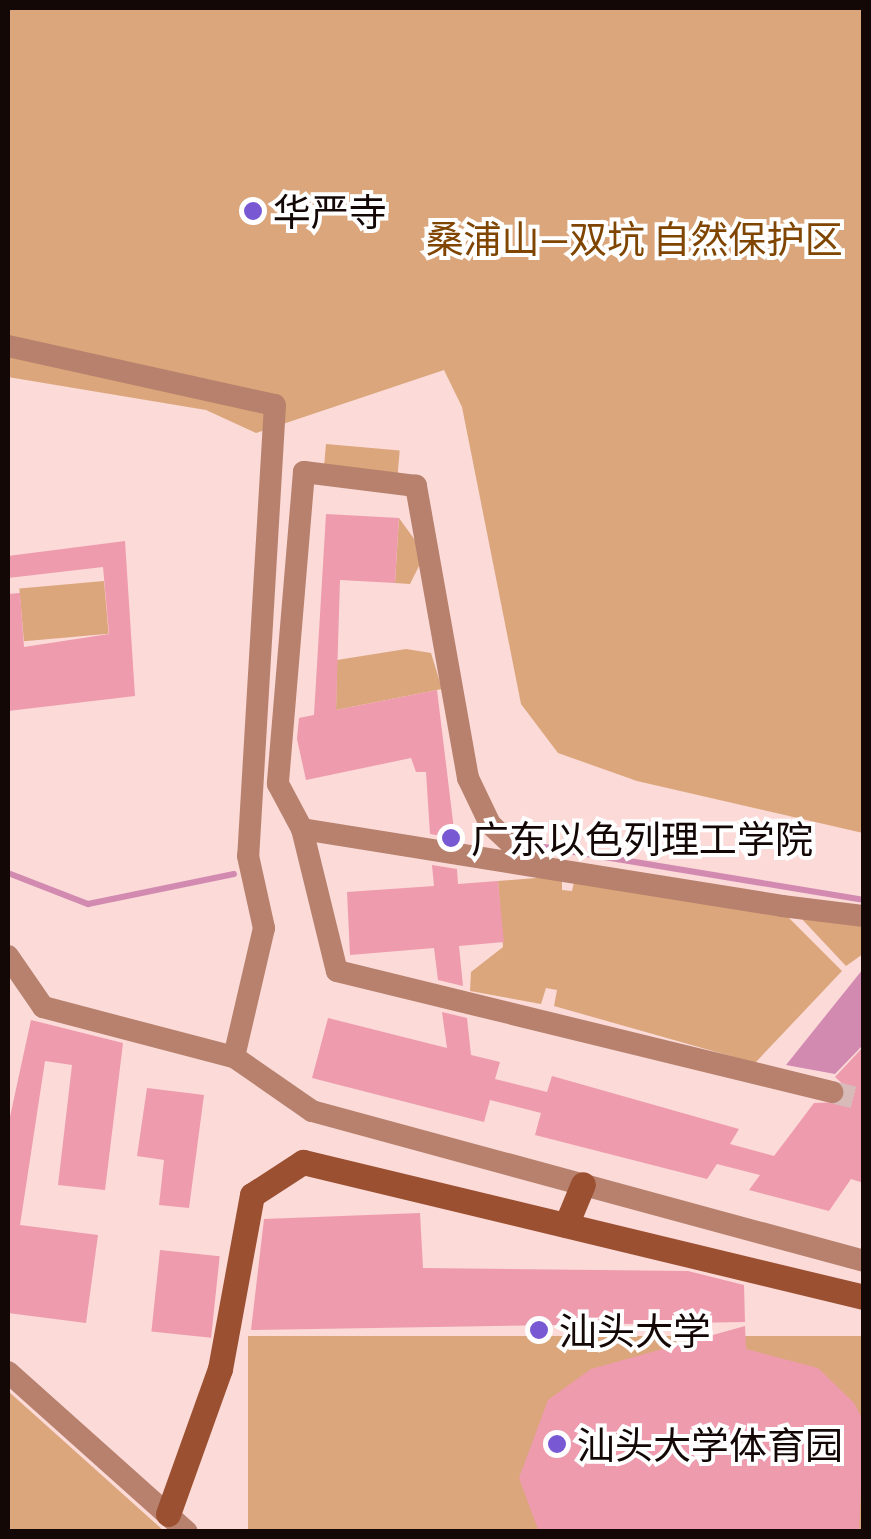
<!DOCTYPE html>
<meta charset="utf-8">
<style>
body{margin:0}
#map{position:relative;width:871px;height:1539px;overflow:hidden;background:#fbdad8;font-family:Commissioner,"Noto Sans SC",sans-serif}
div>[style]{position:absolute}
.green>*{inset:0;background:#dba67b;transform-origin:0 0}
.water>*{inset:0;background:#d38ab1}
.stream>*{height:6px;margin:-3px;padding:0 3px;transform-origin:3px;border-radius:3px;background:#d38ab1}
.building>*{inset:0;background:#ee9bae;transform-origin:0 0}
.street-tunnel>*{height:22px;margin-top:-11px;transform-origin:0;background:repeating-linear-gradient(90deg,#d8bab9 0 22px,transparent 0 33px)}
.street>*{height:22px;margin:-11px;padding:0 11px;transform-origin:11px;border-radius:11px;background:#b7816d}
.secondary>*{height:25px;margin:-12.5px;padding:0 12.5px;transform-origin:12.5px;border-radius:12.5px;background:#9c5032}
.dots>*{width:28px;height:28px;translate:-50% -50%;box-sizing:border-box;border:5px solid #fff;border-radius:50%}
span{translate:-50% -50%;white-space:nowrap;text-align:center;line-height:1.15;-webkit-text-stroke:8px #fff;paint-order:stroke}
.poi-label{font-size:38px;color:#140807}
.left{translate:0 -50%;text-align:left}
.park-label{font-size:38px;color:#7f4501}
.frame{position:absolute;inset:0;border:10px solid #140807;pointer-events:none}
</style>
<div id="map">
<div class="green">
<div style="clip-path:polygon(8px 8px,863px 8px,863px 833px,637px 781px,558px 753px,521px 704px,462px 407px,444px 370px,256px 433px,206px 410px,8px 377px)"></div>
<div style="left:326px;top:444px;width:74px;height:32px;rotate:5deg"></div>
<div style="clip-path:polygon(399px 518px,425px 554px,410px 584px,395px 583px)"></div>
<div style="left:104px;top:581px;width:53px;height:85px;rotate:85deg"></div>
<div style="clip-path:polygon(406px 649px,431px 653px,442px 689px,336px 710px,337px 660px)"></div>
<div style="clip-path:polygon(562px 876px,562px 890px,572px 891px,575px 877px,783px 912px,842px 971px,755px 1063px,554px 1006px,557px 990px,546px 988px,541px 1004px,470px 991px,471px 972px,503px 947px,498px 881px)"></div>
<div style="clip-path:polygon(800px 917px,863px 925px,863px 954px,846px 966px)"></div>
<div style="left:863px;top:1336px;width:195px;height:615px;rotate:90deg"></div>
<div style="clip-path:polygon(8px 1391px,164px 1531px,8px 1531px)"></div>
</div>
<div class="water">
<div style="clip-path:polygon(863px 969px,863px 1045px,835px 1074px,786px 1065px)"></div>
</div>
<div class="stream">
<div style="left:526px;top:844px;width:343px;rotate:9.4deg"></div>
<div style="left:8px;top:873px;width:86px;rotate:21.2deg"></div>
<div style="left:88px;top:904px;width:149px;rotate:-11.6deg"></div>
</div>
<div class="building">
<div style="clip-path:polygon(326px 514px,399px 518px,395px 583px,340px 580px,336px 710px,437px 690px,455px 838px,430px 834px,426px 772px,416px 772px,411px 758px,306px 780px,297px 739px,299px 718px,314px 715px)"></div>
<div style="clip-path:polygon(125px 541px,135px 696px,8px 711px,8px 594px,20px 593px,24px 647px,109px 634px,103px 567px,8px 578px,8px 556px)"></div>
<div style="clip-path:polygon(432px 865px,457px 869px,458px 884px,498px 881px,504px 942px,459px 946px,463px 986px,438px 980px,434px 948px,350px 955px,347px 892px,434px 886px)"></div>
<div style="clip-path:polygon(442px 1012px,467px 1018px,471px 1055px,500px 1062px,495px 1079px,547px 1092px,552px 1076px,739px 1129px,730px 1144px,774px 1156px,814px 1103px,843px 1102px,846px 1087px,835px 1077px,864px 1046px,864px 1183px,851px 1179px,829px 1211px,749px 1190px,760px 1175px,717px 1164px,707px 1179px,535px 1135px,541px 1113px,490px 1100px,484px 1122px,312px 1078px,328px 1018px,447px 1048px)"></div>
<div style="clip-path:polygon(31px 1020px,123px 1043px,105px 1190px,58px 1185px,72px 1065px,45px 1061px,20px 1225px,98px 1235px,86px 1323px,8px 1313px,8px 1126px)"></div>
<div style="clip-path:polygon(147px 1088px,204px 1095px,189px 1208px,159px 1205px,164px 1160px,137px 1156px)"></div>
<div style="clip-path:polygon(420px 1213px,423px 1268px,688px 1271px,744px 1285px,745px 1322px,251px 1330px,264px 1219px)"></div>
<div style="left:160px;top:1250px;width:60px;height:82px;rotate:6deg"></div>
<div style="clip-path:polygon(745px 1326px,746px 1349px,818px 1368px,854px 1403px,864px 1422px,859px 1532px,539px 1532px,519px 1478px,548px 1400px,591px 1369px)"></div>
</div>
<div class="street-tunnel">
<div style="left:832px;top:1092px;width:33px;rotate:14deg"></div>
</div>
<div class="street">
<div style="left:8px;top:346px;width:273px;rotate:12.5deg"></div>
<div style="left:275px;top:405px;width:452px;rotate:93.4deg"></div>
<div style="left:248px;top:856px;width:74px;rotate:77.5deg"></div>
<div style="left:264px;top:928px;width:132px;rotate:103.1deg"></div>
<div style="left:302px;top:829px;width:146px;rotate:76.2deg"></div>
<div style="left:337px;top:971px;width:510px;rotate:13.74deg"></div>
<div style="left:535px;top:866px;width:62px;rotate:-137deg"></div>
<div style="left:490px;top:824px;width:51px;rotate:-115.6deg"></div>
<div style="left:468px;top:778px;width:297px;rotate:-100.1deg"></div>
<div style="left:416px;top:486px;width:113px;rotate:-172.9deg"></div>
<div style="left:304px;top:472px;width:313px;rotate:94.8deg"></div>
<div style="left:278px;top:784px;width:51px;rotate:61.9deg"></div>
<div style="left:302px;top:829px;width:486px;rotate:9.1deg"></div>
<div style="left:782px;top:906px;width:83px;rotate:7deg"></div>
<div style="left:8px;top:956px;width:62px;rotate:55.5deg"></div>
<div style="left:43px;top:1007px;width:197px;rotate:14.7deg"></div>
<div style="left:234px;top:1057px;width:95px;rotate:34.7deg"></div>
<div style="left:312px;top:1111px;width:572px;rotate:15.2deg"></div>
<div style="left:8px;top:1372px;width:240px;rotate:41.8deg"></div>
</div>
<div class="secondary">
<div style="left:566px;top:1225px;width:44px;rotate:-67.5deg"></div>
<div style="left:168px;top:1514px;width:154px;rotate:-70.3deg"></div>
<div style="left:220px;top:1369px;width:177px;rotate:-79.6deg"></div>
<div style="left:252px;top:1195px;width:61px;rotate:-32.9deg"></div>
<div style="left:303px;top:1162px;width:577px;rotate:13.53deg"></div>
</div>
<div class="dots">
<div style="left:253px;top:211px;background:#7959d3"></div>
<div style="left:451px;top:838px;background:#7959d3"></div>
<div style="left:539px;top:1330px;background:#7959d3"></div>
<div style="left:557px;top:1444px;background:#7959d3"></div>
</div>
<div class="poi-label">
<span class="left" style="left:273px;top:211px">华严寺</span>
<span class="left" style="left:471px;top:838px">广东以色列理工学院</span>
<span class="left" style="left:559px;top:1330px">汕头大学</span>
<span class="left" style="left:577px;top:1444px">汕头大学体育园</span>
</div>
<div class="park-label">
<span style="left:634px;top:238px">桑浦山—双坑 自然保护区</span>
</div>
<div class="frame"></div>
</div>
